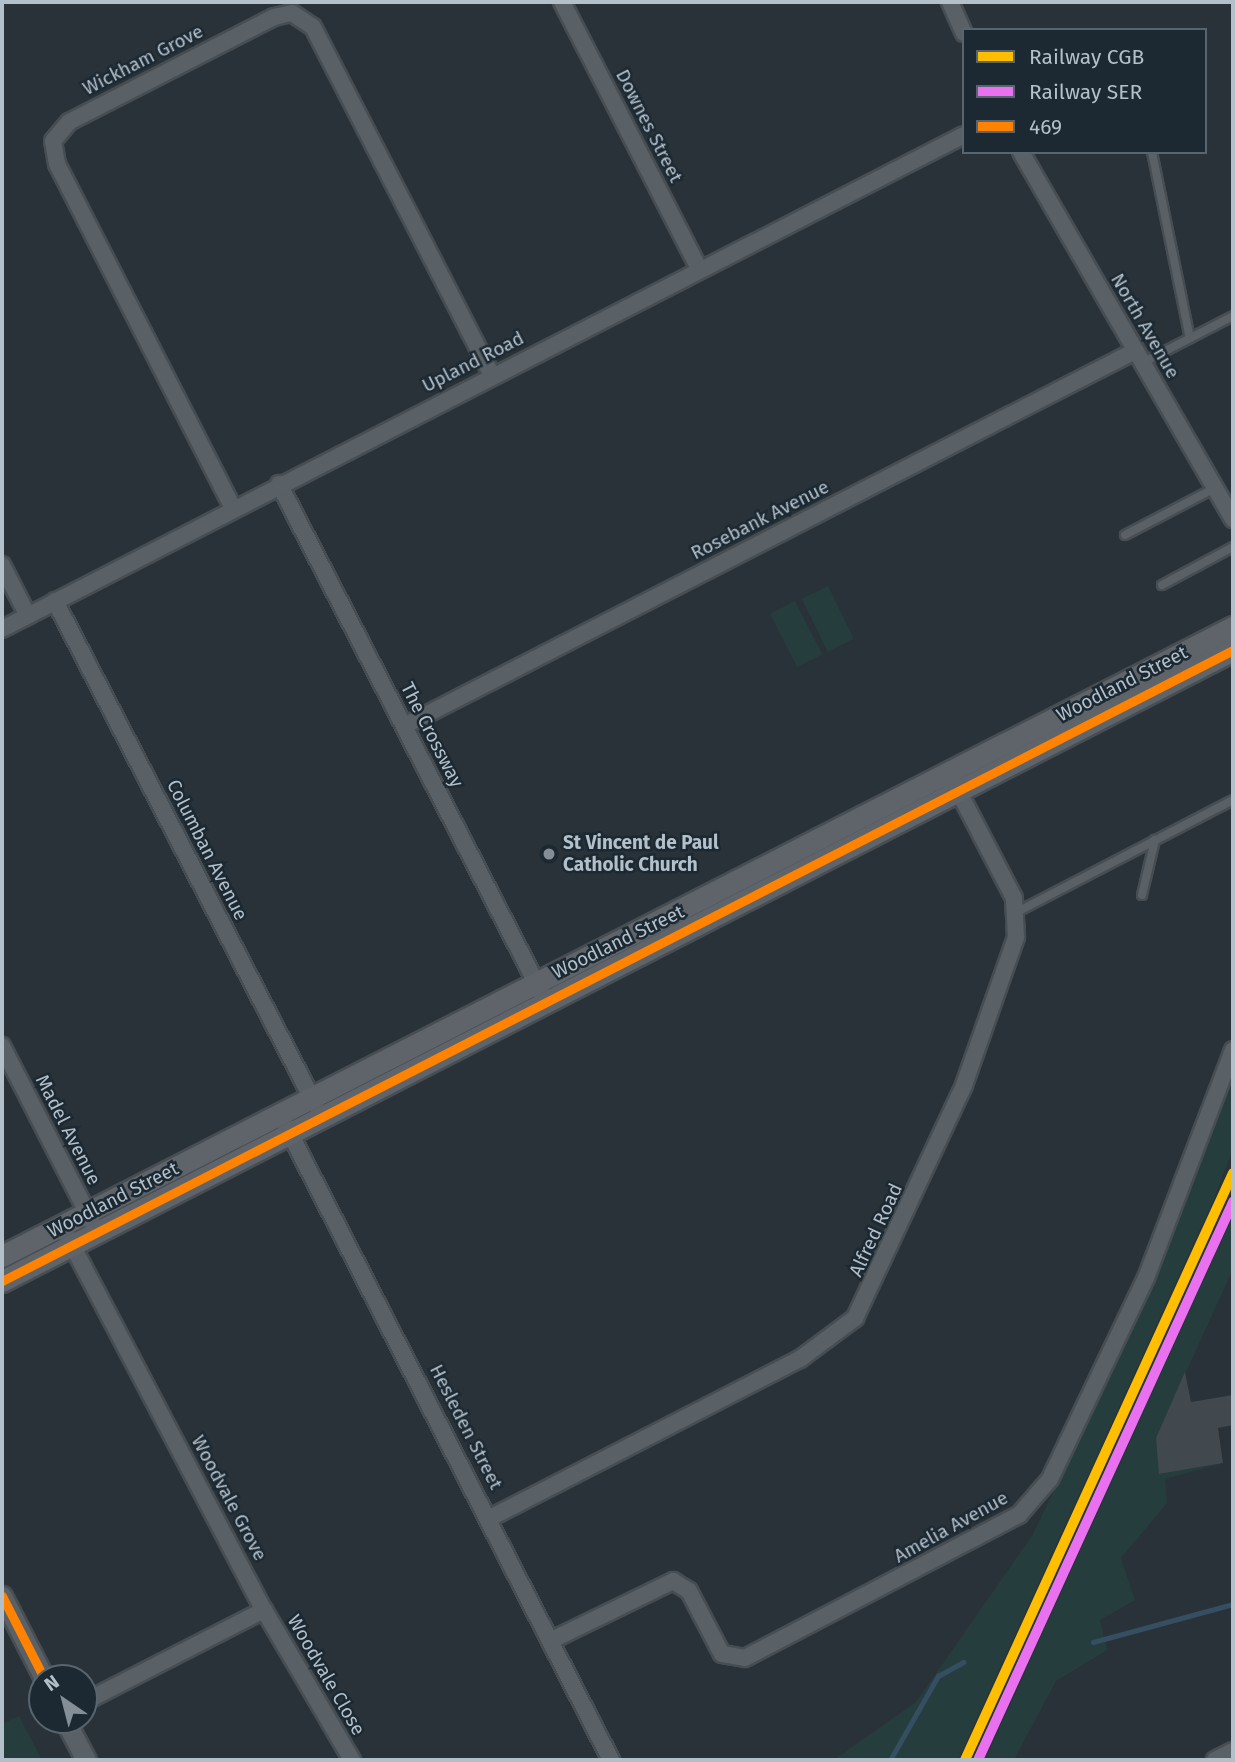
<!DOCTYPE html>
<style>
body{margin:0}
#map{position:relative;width:1235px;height:1762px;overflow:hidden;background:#293238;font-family:"Fira Sans",sans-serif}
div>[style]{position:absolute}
.green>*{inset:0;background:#263d3d;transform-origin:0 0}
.stream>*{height:5px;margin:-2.5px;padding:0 2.5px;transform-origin:2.5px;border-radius:2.5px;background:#354e61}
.building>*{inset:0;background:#41494e}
.roads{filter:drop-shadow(2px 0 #474e53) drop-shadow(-2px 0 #474e53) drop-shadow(0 2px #474e53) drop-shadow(0 -2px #474e53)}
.service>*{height:8px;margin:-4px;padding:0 4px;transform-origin:4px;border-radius:4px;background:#596066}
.minor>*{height:16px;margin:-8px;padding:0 8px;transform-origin:8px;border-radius:8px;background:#596066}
.tertiary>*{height:19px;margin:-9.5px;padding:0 9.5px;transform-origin:9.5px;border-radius:9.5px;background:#596066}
.secondary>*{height:21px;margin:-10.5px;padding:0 10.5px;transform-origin:10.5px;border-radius:10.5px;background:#5e646a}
.bus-1>*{height:9px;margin:-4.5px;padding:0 4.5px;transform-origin:4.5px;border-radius:4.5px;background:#ff8200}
.rail-1>*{height:10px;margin:-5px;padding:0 5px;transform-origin:5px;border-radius:5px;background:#ffbe00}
.rail-2>*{height:10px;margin:-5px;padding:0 5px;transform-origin:5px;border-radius:5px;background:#e971ef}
.dots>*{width:19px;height:19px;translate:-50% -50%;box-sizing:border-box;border:4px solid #1c2933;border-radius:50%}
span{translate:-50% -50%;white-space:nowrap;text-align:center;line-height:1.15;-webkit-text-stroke:5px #1c2933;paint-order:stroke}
.street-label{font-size:19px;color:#b3bfc9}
.poi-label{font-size:19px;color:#b3bfc9;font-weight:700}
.left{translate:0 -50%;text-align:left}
.frame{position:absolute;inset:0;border:4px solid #b3bfc9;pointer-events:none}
.legend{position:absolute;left:962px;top:28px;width:245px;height:126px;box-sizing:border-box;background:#1c2933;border:2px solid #58656f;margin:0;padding:9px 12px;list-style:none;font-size:21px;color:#b3bfc9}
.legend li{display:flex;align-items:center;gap:14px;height:35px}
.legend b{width:35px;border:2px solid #58656f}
.north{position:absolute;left:28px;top:1664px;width:70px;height:70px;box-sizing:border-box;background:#1c2933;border:2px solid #58656f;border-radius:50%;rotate:325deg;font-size:19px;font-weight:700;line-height:28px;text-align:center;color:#b3bfc9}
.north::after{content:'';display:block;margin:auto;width:24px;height:32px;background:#838e96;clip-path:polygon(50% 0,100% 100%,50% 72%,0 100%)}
</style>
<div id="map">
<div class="green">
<div style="left:828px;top:586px;width:59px;height:29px;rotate:64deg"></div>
<div style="left:795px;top:601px;width:60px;height:28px;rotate:63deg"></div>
<div style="clip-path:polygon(1233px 1069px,1233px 1149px,1214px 1199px,958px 1760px,834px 1760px,916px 1702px,1032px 1536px,1159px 1273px)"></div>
<div style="clip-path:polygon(1233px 1216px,1233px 1269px,1156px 1438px,1160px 1474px,1223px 1463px,1165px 1479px,1167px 1503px,1121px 1558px,1135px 1600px,1100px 1620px,1107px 1650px,1056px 1681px,1014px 1760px,985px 1760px)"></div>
<div style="clip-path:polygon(19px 1716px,42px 1760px,2px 1760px,2px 1724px)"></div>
</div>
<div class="stream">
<div style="left:1093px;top:1642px;width:145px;rotate:-15.2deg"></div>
<div style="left:890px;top:1760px;width:97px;rotate:-60.3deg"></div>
<div style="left:938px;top:1676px;width:29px;rotate:-29deg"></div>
</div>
<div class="building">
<div style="clip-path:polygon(1185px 1372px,1191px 1402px,1233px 1395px,1233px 1425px,1218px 1428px,1223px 1463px,1159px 1474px,1156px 1438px)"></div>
</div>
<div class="roads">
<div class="service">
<div style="left:1152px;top:152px;width:190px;rotate:78.5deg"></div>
<div style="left:1142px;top:363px;width:102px;rotate:-27.3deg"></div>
<div style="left:1125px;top:535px;width:102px;rotate:-27.6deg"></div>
<div style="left:1162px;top:585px;width:81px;rotate:-28.2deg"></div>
<div style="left:1142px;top:895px;width:57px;rotate:-76.7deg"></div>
<div style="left:1017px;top:912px;width:243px;rotate:-27.4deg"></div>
</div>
<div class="minor">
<div style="left:562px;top:2px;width:300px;rotate:62.8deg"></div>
<div style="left:950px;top:2px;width:34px;rotate:66deg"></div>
<div style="left:1021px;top:152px;width:424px;rotate:60deg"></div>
<div style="left:279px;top:484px;width:572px;rotate:62.72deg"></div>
<div style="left:233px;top:508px;width:386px;rotate:-117.1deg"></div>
<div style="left:57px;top:164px;width:23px;rotate:-100deg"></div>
<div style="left:53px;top:141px;width:25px;rotate:-50deg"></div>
<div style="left:69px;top:122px;width:230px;rotate:-27.1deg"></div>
<div style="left:274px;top:17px;width:18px;rotate:-13deg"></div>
<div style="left:292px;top:13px;width:25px;rotate:34deg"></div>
<div style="left:313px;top:27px;width:392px;rotate:62.8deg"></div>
<div style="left:2px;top:565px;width:57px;rotate:63deg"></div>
<div style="left:55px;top:601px;width:568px;rotate:62.67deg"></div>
<div style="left:2px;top:629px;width:1081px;rotate:-27.18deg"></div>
<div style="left:404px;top:726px;width:822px;rotate:-27.16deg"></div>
<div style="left:2px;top:1046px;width:198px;rotate:62.9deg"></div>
<div style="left:280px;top:1114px;width:726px;rotate:62.87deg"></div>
<div style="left:62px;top:1226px;width:434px;rotate:62.3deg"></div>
<div style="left:264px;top:1610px;width:202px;rotate:152.9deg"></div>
<div style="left:490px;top:1518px;width:348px;rotate:-27.2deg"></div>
<div style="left:800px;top:1359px;width:69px;rotate:-36.7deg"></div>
<div style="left:855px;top:1318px;width:257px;rotate:-64.9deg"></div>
<div style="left:964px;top:1085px;width:157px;rotate:-70.6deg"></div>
<div style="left:1016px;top:937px;width:39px;rotate:-93deg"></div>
<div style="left:1014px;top:898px;width:132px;rotate:-117.5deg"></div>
<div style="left:264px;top:1610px;width:174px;rotate:59.6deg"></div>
<div style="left:552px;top:1640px;width:135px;rotate:-26deg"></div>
<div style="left:673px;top:1581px;width:19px;rotate:32deg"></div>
<div style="left:689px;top:1591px;width:71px;rotate:62.4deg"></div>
<div style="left:722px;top:1654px;width:23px;rotate:10deg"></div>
<div style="left:745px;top:1658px;width:309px;rotate:-27.6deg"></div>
<div style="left:1019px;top:1515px;width:48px;rotate:-49.3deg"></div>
<div style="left:1050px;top:1479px;width:223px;rotate:-64.5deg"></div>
<div style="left:1146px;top:1278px;width:244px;rotate:-69.1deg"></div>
<div style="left:1215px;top:1760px;width:20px;rotate:-27deg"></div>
</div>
<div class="tertiary">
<div style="left:2px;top:1596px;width:92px;rotate:62.9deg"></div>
<div style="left:65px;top:1720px;width:45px;rotate:62.3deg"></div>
</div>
<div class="secondary">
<div style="left:2px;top:1256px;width:1382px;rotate:-27.07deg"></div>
<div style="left:2px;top:1281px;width:1383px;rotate:-27.14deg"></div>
</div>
</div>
<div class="bus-1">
<div style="left:2px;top:1281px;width:1383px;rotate:-27.14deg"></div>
<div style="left:2px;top:1596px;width:92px;rotate:62.9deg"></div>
</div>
<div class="rail-1">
<div style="left:965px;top:1760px;width:645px;rotate:-65.46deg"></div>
</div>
<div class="rail-2">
<div style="left:978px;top:1760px;width:614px;rotate:-65.44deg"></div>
</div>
<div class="dots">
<div style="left:549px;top:854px;background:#838e96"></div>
</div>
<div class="street-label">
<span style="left:143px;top:60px;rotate:-27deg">Wickham Grove</span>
<span style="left:649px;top:126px;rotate:63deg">Downes Street</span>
<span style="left:1145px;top:326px;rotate:60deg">North Avenue</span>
<span style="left:473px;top:362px;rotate:-27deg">Upland Road</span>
<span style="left:760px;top:520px;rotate:-27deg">Rosebank Avenue</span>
<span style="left:1122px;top:684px;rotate:-27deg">Woodland Street</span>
<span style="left:432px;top:735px;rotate:63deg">The Crossway</span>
<span style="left:207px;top:850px;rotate:63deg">Columban Avenue</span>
<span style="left:618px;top:942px;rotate:-26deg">Woodland Street</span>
<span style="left:68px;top:1130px;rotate:63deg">Madel Avenue</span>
<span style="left:113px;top:1200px;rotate:-27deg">Woodland Street</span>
<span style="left:876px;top:1230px;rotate:-65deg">Alfred Road</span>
<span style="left:466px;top:1427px;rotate:63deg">Hesleden Street</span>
<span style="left:229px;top:1498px;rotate:62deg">Woodvale Grove</span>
<span style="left:951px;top:1527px;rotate:-29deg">Amelia Avenue</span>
<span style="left:326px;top:1675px;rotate:60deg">Woodvale Close</span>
</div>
<div class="poi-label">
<span class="left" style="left:563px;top:854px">St Vincent de Paul<br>Catholic Church</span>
</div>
<div class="frame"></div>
<ul class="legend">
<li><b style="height:9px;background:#ffbe00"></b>Railway CGB</li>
<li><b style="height:9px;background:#e971ef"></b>Railway SER</li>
<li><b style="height:9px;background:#ff8200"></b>469</li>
</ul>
<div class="north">N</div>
</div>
